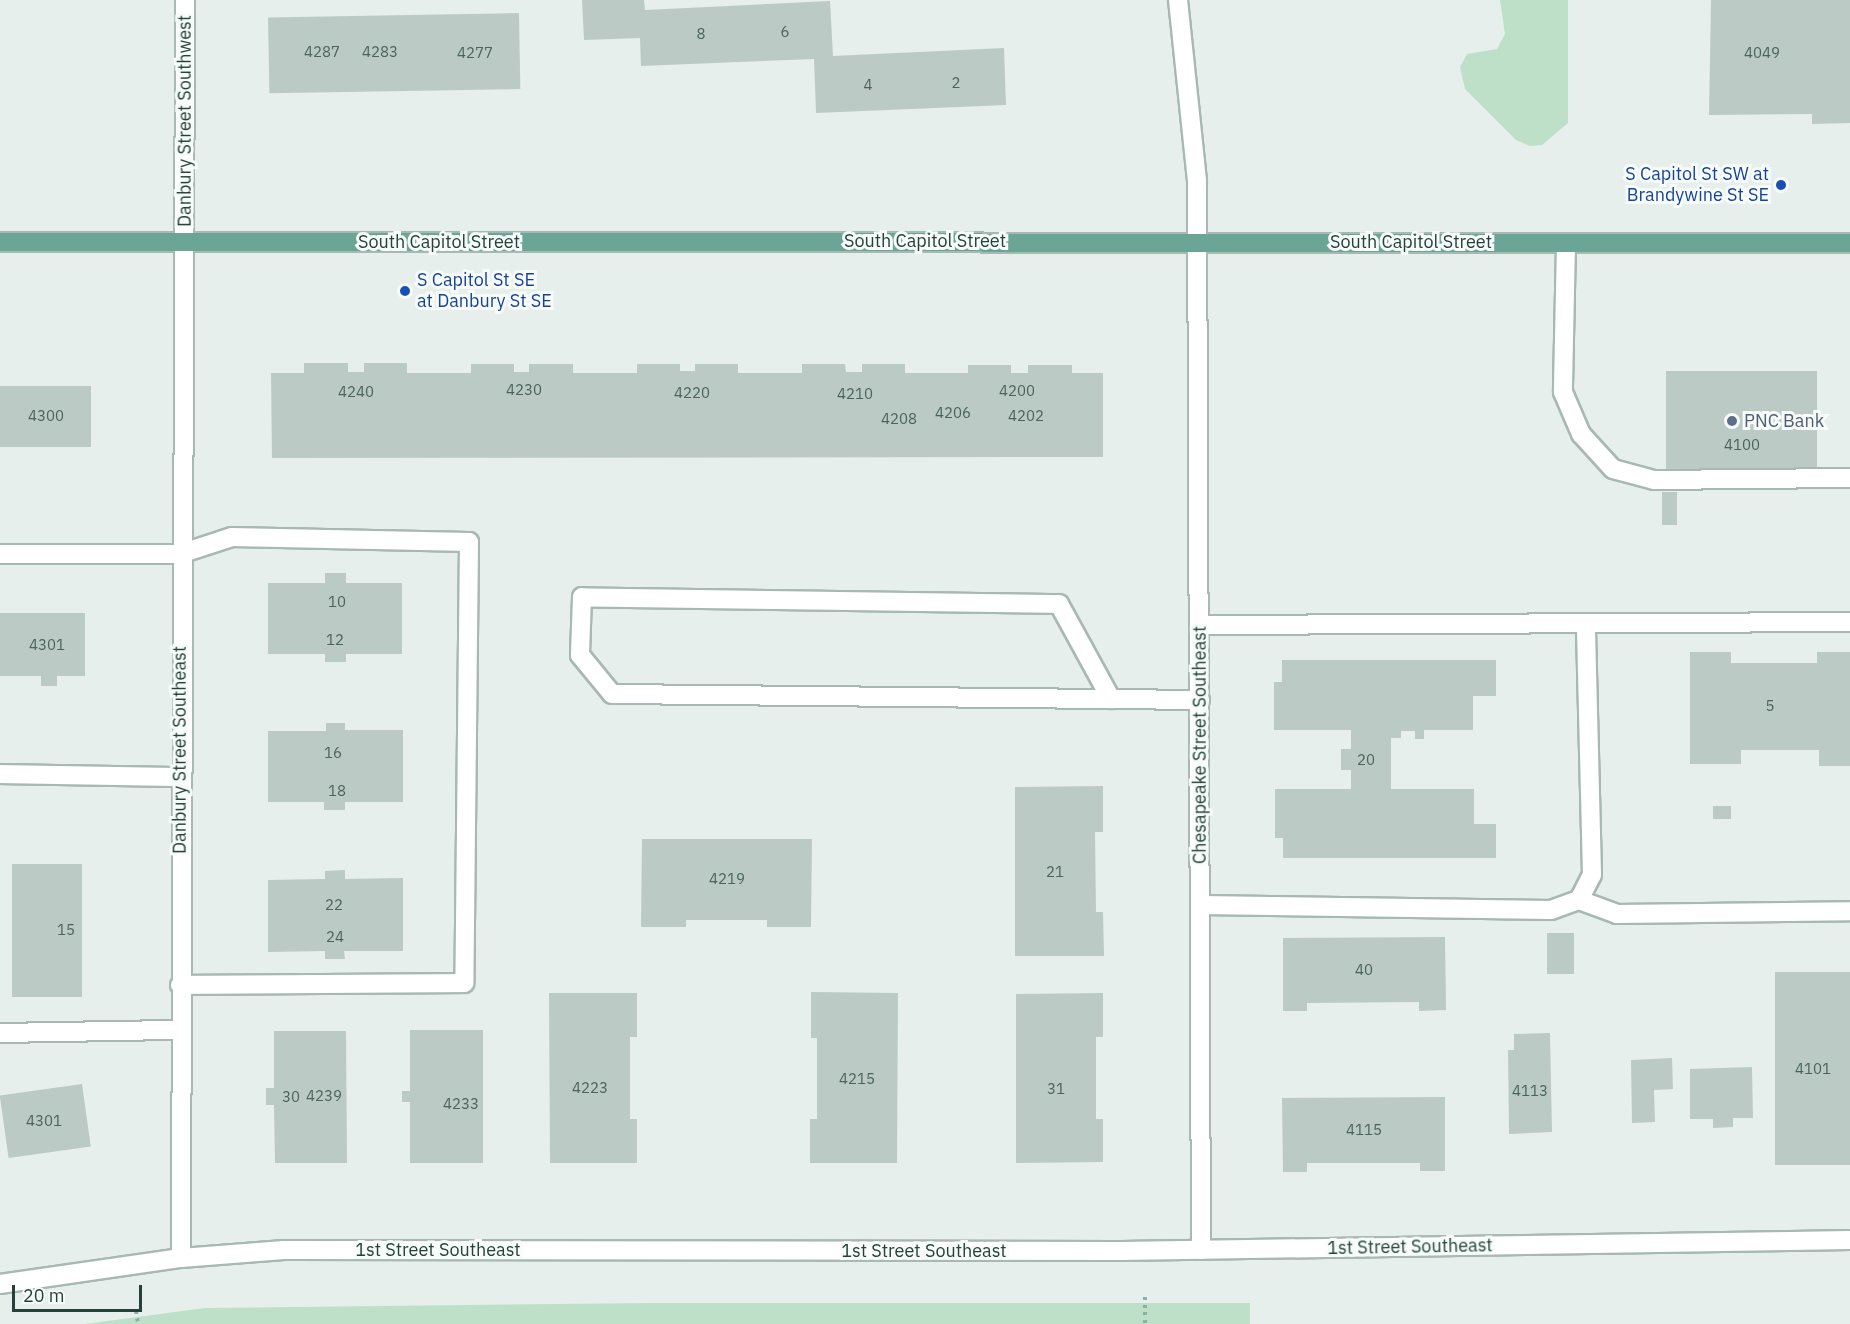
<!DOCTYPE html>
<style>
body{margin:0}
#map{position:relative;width:1850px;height:1324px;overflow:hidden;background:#e6efeb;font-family:"IBM Plex Sans",sans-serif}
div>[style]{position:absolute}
.green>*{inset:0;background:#bfe0c8}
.building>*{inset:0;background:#bbcac4;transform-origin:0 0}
.path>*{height:4px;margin-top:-2px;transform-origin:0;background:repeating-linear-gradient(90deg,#86b3a5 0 3px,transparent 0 7.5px)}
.roads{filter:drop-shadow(2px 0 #a8b8b2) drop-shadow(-2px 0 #a8b8b2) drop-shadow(0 2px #a8b8b2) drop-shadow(0 -2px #a8b8b2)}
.minor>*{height:18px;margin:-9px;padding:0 9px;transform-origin:9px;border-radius:9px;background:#fff}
.major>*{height:18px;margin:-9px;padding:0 9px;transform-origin:9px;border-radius:9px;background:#6aa596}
.dots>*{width:16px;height:16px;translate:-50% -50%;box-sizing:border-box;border:3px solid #f7fbf9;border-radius:50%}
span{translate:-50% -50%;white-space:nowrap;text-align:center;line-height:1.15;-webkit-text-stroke:6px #f7fbf9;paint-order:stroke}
.number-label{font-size:15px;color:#4a645c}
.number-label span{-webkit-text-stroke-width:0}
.street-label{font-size:18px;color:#24423a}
.transit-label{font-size:18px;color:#164399}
.right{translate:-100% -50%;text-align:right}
.left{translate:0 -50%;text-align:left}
.service-label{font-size:18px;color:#4e5e75}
.scale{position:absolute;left:12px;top:1285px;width:130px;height:27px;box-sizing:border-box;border:3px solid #24423a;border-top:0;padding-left:8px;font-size:18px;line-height:21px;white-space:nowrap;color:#24423a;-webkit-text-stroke:4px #f7fbf9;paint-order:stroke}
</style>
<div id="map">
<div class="green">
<div style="clip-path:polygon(1500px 0,1568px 0,1568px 123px,1542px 145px,1530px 146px,1516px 140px,1465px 89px,1460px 67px,1467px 54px,1497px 49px,1505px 34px)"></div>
<div style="clip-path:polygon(651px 1303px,1250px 1303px,1250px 1324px,85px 1324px,205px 1308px)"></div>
</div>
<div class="building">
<div style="clip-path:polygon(582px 0,644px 0,645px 10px,830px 1px,833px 56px,1004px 48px,1006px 105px,816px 113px,814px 59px,641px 66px,640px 38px,584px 40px)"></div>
<div style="clip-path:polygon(1711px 0,1850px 0,1850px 123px,1812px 124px,1812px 114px,1709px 115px)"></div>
<div style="left:519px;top:13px;width:76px;height:251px;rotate:89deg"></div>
<div style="clip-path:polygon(304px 363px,348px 363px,348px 372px,364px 372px,364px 363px,407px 363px,407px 373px,471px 373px,471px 364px,514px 364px,514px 372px,529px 372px,529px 364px,573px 364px,573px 373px,637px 373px,637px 364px,680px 364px,680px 371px,695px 371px,695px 364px,738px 364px,738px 373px,802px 373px,802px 364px,845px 364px,846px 372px,862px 372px,862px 364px,905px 364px,905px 373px,968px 373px,968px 365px,1011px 365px,1011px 373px,1028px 373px,1028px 365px,1072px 365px,1072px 373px,1103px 373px,1103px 457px,272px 458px,271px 373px,304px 373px)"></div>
<div style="left:1817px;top:371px;width:106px;height:151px;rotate:90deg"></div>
<div style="left:0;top:386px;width:91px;height:61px"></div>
<div style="left:1662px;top:492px;width:15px;height:33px"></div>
<div style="clip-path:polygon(325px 573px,346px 573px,346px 583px,402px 583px,402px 654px,346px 654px,346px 662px,325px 662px,325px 654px,268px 654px,268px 583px,325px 583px)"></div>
<div style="clip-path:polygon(0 613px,85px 613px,85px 676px,57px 676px,57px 686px,41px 686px,41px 676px,0 676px)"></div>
<div style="clip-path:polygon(1690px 652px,1731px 652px,1731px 663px,1817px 663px,1817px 652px,1850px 652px,1850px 766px,1819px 766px,1819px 750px,1741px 750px,1741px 764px,1690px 764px)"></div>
<div style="clip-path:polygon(1282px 660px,1496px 660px,1496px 696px,1473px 696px,1473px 730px,1424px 730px,1424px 739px,1415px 739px,1415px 731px,1401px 731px,1401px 738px,1391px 738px,1391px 789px,1474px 789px,1474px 824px,1496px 824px,1496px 858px,1283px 858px,1283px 838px,1275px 838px,1275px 789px,1351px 789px,1351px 770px,1341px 770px,1341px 749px,1351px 749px,1351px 730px,1274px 730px,1274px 682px,1282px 682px)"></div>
<div style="clip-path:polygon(326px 723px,345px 723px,345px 730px,403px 730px,403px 802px,345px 802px,345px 810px,324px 810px,324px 802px,268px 802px,268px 731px,326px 731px)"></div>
<div style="clip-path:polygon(1103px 786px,1103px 832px,1095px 832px,1096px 912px,1103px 912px,1104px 956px,1015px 956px,1015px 787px)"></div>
<div style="left:1713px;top:806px;width:18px;height:13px"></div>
<div style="clip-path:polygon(642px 839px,812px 839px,811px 927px,767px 927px,767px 920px,686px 920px,686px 927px,641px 927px)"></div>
<div style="left:12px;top:864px;width:70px;height:133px"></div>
<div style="clip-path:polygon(345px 870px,345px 879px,403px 878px,403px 951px,344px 951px,345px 959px,325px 959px,325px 951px,268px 952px,268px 880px,325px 879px,325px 871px)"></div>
<div style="left:1547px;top:933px;width:27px;height:41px"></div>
<div style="clip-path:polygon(1445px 937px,1446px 1010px,1419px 1011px,1419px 1002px,1307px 1003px,1307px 1011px,1283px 1011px,1283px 938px)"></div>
<div style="left:1850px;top:972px;width:193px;height:75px;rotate:90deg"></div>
<div style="clip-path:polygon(811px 992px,898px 993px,897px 1163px,810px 1163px,810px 1119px,817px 1119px,817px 1038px,811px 1038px)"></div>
<div style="clip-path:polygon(549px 993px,637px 993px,637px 1037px,630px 1037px,630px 1119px,637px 1119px,637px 1163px,550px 1163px)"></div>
<div style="clip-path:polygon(1103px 993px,1103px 1037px,1096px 1037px,1096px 1119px,1103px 1119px,1103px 1162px,1016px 1163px,1016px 994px)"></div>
<div style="clip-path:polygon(410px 1030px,483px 1030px,483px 1163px,410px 1163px,410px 1102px,402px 1102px,402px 1091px,410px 1091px)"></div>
<div style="clip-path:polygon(274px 1031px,346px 1031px,347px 1163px,275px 1163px,274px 1105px,266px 1105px,266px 1088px,274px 1088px)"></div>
<div style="clip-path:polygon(1550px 1033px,1552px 1132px,1509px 1134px,1508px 1050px,1514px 1050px,1514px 1034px)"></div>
<div style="clip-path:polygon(1672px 1058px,1673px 1089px,1654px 1090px,1655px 1122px,1632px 1123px,1631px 1060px)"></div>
<div style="clip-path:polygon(1752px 1067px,1753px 1118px,1733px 1118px,1733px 1127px,1713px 1128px,1713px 1119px,1690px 1119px,1690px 1069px)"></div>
<div style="left:82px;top:1084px;width:63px;height:83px;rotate:82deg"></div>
<div style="clip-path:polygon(1445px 1097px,1445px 1171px,1420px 1171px,1420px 1163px,1307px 1163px,1307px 1172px,1283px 1172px,1282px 1098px)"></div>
</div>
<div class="path">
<div style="left:1145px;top:1297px;width:27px;rotate:90deg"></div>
<div style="left:136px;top:1311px;width:13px;rotate:81deg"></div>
</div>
<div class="roads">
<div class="minor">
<div style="left:1178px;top:0;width:181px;rotate:84deg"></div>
<div style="left:1197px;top:180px;width:1070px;rotate:89.79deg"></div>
<div style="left:1566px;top:243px;width:149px;rotate:91.2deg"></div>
<div style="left:1563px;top:392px;width:46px;rotate:66.8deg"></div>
<div style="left:1581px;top:434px;width:47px;rotate:47.6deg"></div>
<div style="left:1613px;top:469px;width:42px;rotate:15deg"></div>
<div style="left:1654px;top:480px;width:196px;rotate:-0.6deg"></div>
<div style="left:0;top:554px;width:180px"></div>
<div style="left:180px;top:554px;width:55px;rotate:-18.1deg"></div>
<div style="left:232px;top:537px;width:237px;rotate:1.2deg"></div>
<div style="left:469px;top:542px;width:441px;rotate:90.6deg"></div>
<div style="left:464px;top:983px;width:284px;rotate:179.6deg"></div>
<div style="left:1200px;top:625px;width:650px;rotate:-0.26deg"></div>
<div style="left:1111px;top:699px;width:108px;rotate:-118.7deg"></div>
<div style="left:1059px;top:604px;width:477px;rotate:-179.2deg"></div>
<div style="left:582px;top:597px;width:58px;rotate:92deg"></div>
<div style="left:580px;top:655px;width:50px;rotate:50.6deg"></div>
<div style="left:612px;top:694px;width:588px;rotate:0.58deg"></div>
<div style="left:0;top:774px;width:180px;rotate:1deg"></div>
<div style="left:1579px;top:900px;width:40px;rotate:20.2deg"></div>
<div style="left:1617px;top:914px;width:233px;rotate:-0.7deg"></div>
<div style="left:1201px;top:905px;width:350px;rotate:0.8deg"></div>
<div style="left:1551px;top:910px;width:30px;rotate:-20deg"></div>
<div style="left:1579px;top:900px;width:28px;rotate:-63deg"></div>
<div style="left:1592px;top:875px;width:252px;rotate:-91.4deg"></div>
<div style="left:0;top:1033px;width:180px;rotate:-1deg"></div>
<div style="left:181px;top:1258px;width:1258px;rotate:-89.82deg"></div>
<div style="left:0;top:1284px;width:183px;rotate:-8.2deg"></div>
<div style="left:181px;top:1258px;width:103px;rotate:-4.4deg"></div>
<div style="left:284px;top:1250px;width:837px;rotate:0.07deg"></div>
<div style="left:1121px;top:1251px;width:729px;rotate:-0.86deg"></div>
</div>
<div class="major">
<div style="left:0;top:242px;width:1850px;rotate:0.03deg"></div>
</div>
</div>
<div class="dots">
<div style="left:1781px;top:185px;background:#1a4fb4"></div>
<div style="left:405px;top:291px;background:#1a4fb4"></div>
<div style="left:1732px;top:421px;background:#5c6f8a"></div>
</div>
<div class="number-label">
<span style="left:785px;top:32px">6</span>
<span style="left:701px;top:34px">8</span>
<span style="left:322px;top:52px">4287</span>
<span style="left:380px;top:52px">4283</span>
<span style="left:475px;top:53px">4277</span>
<span style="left:1762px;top:53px">4049</span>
<span style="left:956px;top:83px">2</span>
<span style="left:868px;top:85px">4</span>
<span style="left:524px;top:390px">4230</span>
<span style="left:1017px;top:391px">4200</span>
<span style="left:356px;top:392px">4240</span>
<span style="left:692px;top:393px">4220</span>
<span style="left:855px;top:394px">4210</span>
<span style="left:953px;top:413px">4206</span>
<span style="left:46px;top:416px">4300</span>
<span style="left:1026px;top:416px">4202</span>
<span style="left:899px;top:419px">4208</span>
<span style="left:1742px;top:445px">4100</span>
<span style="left:337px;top:602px">10</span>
<span style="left:335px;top:640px">12</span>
<span style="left:47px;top:645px">4301</span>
<span style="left:1770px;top:706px">5</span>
<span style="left:333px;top:753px">16</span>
<span style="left:1366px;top:760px">20</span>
<span style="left:337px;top:791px">18</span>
<span style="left:1055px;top:872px">21</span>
<span style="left:727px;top:879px">4219</span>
<span style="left:334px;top:905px">22</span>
<span style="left:66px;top:930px">15</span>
<span style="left:335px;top:937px">24</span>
<span style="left:1364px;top:970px">40</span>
<span style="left:1813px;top:1069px">4101</span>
<span style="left:857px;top:1079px">4215</span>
<span style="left:590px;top:1088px">4223</span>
<span style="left:1056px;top:1089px">31</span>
<span style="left:1530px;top:1091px">4113</span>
<span style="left:324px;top:1096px">4239</span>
<span style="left:291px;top:1097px">30</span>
<span style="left:461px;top:1104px">4233</span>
<span style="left:44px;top:1121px">4301</span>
<span style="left:1364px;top:1130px">4115</span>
</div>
<div class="street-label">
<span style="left:185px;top:121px;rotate:-90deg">Danbury Street Southwest</span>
<span style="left:925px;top:241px">South Capitol Street</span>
<span style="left:439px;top:242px">South Capitol Street</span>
<span style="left:1411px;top:242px">South Capitol Street</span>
<span style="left:1200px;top:745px;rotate:-90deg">Chesapeake Street Southeast</span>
<span style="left:180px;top:750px;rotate:-90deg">Danbury Street Southeast</span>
<span style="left:1410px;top:1247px;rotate:-1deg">1st Street Southeast</span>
<span style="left:438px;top:1250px">1st Street Southeast</span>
<span style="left:924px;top:1251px">1st Street Southeast</span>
</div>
<div class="transit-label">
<span class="right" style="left:1769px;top:185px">S Capitol St SW at<br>Brandywine St SE</span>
<span class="left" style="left:417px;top:291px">S Capitol St SE<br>at Danbury St SE</span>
</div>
<div class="service-label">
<span class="left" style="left:1744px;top:421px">PNC Bank</span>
</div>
<div class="scale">20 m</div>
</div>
